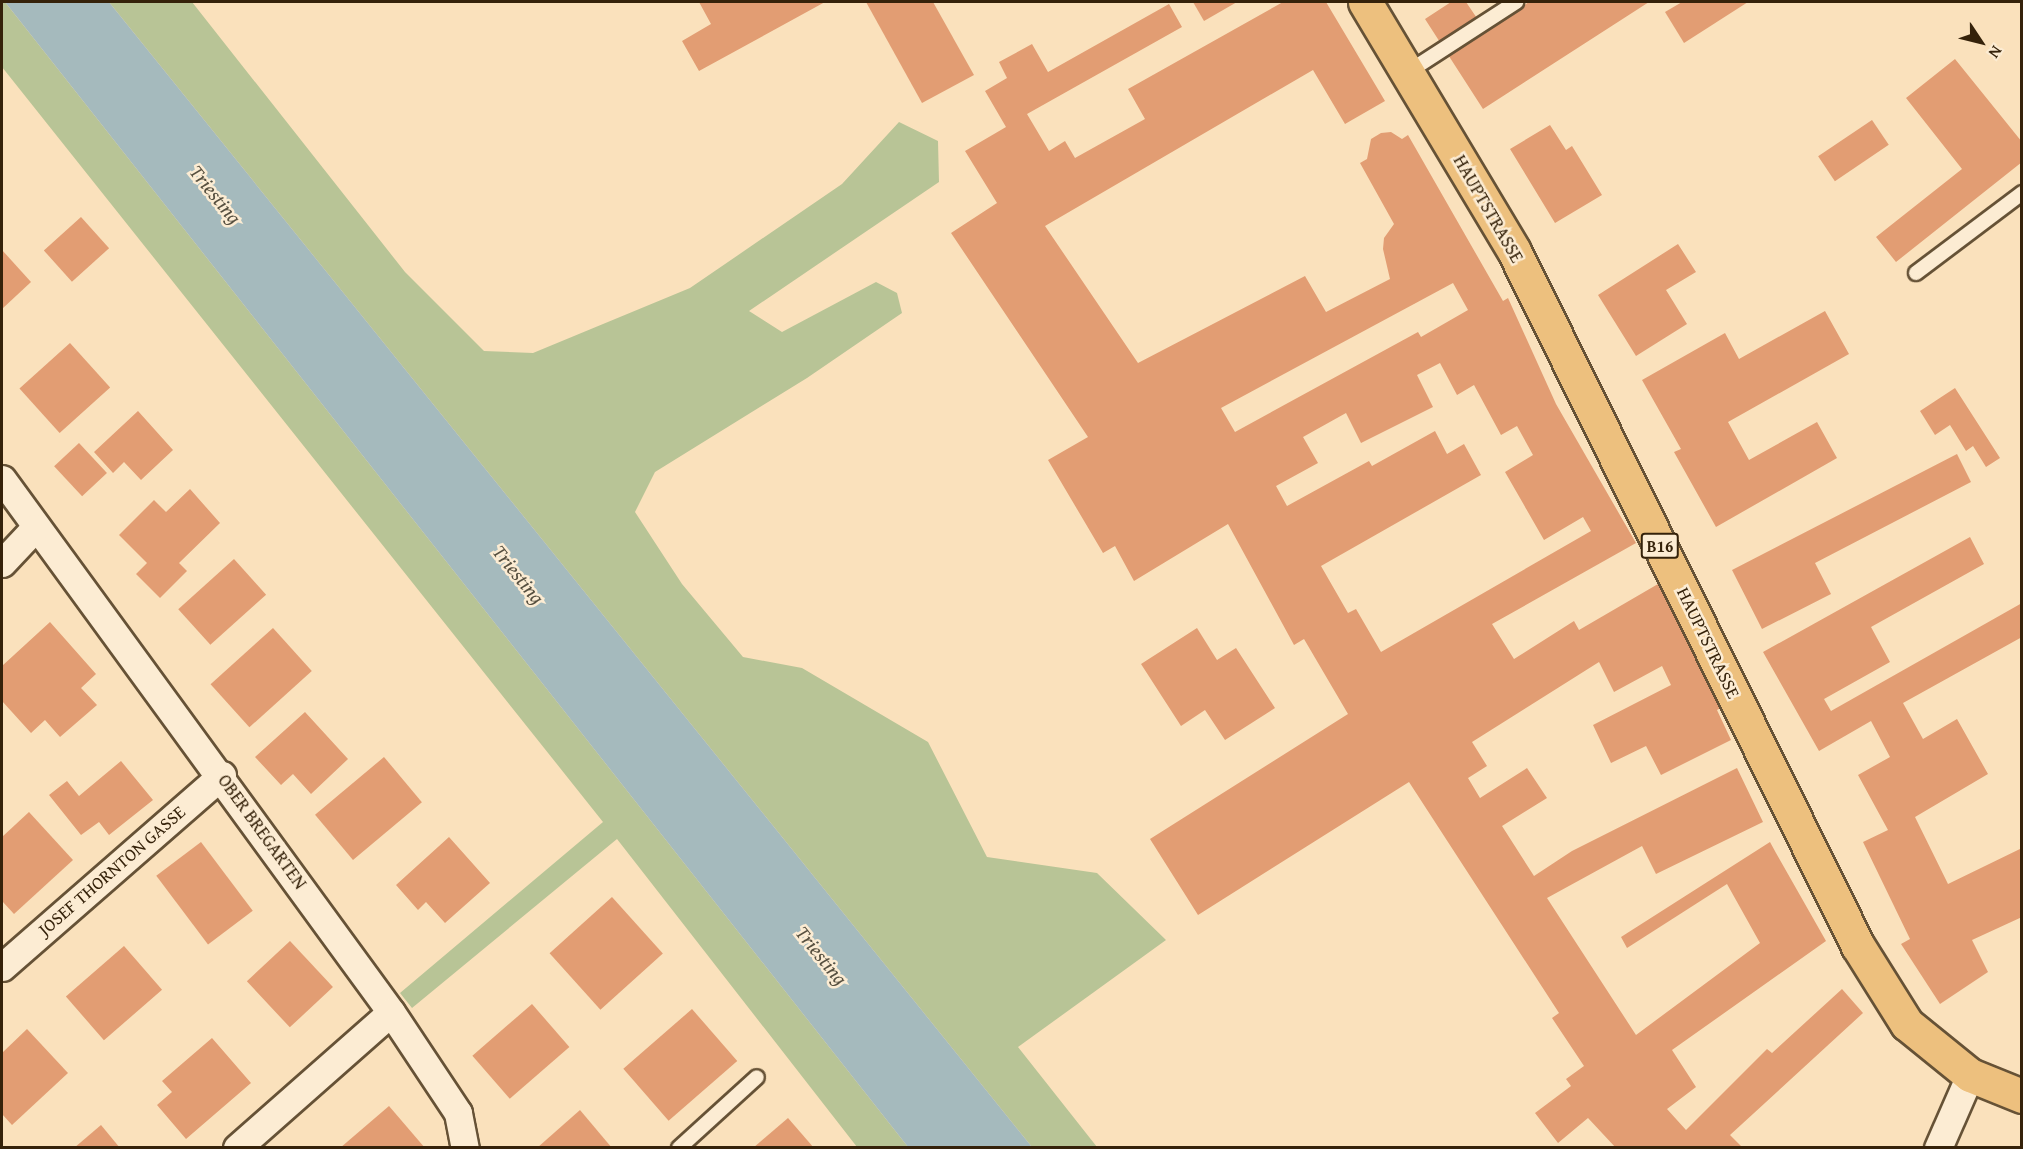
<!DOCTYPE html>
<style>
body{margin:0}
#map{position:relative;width:2023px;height:1149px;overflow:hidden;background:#fae1bc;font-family:"Gentium Book Plus",serif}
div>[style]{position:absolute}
.green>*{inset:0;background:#b8c496}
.water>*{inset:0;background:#a5babd}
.building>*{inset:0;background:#e29d73;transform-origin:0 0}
.roads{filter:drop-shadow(2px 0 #665236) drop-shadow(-2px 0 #665236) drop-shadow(0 2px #665236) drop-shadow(0 -2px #665236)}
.lane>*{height:14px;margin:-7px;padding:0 7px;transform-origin:7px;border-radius:7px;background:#fcecd3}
.street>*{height:27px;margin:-13.5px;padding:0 13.5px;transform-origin:13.5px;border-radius:13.5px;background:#fcecd3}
.primary>*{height:33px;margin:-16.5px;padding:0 16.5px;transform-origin:16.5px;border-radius:16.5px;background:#edc07e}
span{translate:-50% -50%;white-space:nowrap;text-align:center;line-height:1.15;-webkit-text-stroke:5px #fcecd3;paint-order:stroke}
.shield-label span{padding:2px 4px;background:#fcecd3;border:2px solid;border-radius:4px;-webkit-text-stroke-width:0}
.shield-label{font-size:16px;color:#35220a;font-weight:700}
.street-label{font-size:18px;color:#35220a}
.water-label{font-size:20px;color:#575040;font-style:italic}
.frame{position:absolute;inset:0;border:3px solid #35220a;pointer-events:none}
.north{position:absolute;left:1951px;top:12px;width:60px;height:60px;-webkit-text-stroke:4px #fcecd3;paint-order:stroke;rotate:125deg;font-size:16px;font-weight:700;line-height:24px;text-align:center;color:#35220a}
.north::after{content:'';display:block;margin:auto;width:21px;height:27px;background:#35220a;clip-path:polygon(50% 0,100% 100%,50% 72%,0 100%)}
</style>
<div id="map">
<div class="green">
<div style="clip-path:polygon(2px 2px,5px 2px,908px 1147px,857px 1147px,617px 839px,412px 1008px,400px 993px,603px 822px,2px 67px)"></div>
<div style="clip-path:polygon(109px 2px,192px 2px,405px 272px,484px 351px,533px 353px,690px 288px,842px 184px,899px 122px,938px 141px,939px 182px,749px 311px,782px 332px,876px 282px,897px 293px,902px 313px,807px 378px,655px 472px,635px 512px,682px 584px,743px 657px,802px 668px,928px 742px,987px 857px,1097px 873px,1166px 940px,1018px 1047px,1097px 1147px,1032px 1147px)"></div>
</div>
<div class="water">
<div style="clip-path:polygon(5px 2px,109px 2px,1032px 1147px,908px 1147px)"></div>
</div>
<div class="building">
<div style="clip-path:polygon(699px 2px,825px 2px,699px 71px,682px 41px,711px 24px)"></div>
<div style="clip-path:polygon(866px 2px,933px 2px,974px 75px,922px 103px)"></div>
<div style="clip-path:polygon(1193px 2px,1237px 2px,1204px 21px)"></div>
<div style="clip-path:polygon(evenodd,1283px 2px,1326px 2px,1385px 101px,1345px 124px,1313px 70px,1045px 226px,1138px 363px,1305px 276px,1326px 312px,1390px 279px,1383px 249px,1384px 238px,1394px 224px,1360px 163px,1367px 159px,1371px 139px,1381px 133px,1391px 132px,1402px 139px,1408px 135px,1503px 301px,1508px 298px,1556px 404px,1636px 543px,1492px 624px,1514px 659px,1574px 621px,1579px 630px,1658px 584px,1724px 706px,1717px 710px,1731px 740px,1661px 775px,1646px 746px,1611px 763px,1593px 725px,1671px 685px,1662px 666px,1614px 692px,1599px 662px,1472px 742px,1487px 766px,1468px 778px,1480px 798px,1527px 768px,1547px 798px,1502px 826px,1534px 876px,1572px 851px,1737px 768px,1763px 822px,1656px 874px,1642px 846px,1547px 898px,1636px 1035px,1760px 943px,1727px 884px,1627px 948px,1621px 937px,1770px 842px,1776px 853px,1826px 941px,1672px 1050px,1696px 1087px,1667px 1109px,1686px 1130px,1767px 1049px,1772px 1053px,1842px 989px,1863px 1013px,1730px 1135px,1743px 1148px,1616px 1148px,1588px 1118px,1558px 1143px,1535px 1113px,1571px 1086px,1566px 1079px,1584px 1066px,1552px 1018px,1559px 1013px,1409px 782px,1198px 915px,1150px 839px,1348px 714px,1304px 639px,1294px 645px,1228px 524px,1134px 581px,1115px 546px,1103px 553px,1048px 460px,1088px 437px,951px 233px,997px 203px,965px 151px,1006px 127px,985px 91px,1007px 78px,999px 62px,1032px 44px,1048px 72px,1169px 4px,1182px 27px,1027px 114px,1049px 151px,1065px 141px,1075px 158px,1145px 119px,1128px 89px,1283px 2px,1453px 283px,1468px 310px,1421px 337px,1418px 332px,1235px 432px,1221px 408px,1453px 283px,1283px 2px,1440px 363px,1457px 395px,1474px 385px,1501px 435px,1517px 426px,1533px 455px,1505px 472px,1544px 540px,1583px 517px,1591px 531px,1381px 652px,1356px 609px,1348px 613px,1321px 566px,1481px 475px,1464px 444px,1447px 454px,1435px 431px,1372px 466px,1369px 461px,1287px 506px,1276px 486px,1318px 463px,1303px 437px,1346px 413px,1361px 443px,1433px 407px,1417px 375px,1440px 363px)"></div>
<div style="clip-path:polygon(1451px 2px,1466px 2px,1485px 30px,1529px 2px,1649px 2px,1483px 109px,1425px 19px)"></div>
<div style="clip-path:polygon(1682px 2px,1748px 2px,1684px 43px,1665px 12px)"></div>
<div style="clip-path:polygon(1955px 59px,2022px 142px,2022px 162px,1896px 262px,1876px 237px,1962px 169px,1906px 98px)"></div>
<div style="left:1872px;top:120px;width:30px;height:65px;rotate:56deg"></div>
<div style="clip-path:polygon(1550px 125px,1566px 150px,1572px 146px,1602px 195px,1555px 223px,1510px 149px)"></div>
<div style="left:81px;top:217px;width:42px;height:50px;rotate:48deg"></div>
<div style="clip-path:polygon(1678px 244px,1696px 272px,1666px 290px,1687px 324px,1636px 356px,1598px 295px)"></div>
<div style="clip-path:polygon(2px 250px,31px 282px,2px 309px)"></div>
<div style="clip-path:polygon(1825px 311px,1849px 354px,1728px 422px,1749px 460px,1817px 422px,1837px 458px,1716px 527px,1674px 452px,1681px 449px,1642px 380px,1725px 333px,1739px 359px)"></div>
<div style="left:70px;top:343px;width:60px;height:68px;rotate:48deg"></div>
<div style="clip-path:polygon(1955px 388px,2000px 458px,1986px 467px,1973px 446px,1966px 451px,1950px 425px,1935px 435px,1920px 411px)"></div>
<div style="clip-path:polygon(138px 411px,173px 450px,141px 480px,124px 462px,113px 473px,94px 452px)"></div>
<div style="left:79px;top:443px;width:41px;height:34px;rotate:47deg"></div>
<div style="clip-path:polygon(1957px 454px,1971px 482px,1815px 563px,1831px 594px,1762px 629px,1732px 570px)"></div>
<div style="clip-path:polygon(190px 489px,220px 523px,179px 563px,187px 571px,160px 598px,136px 574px,147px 563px,119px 535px,154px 500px,166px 512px)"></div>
<div style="clip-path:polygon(1970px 537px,1984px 564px,1871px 627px,1890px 662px,1824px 699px,1831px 711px,2022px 603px,2022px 637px,1903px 703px,1923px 739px,1957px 719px,1988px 774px,1915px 817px,1948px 884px,2022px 848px,2022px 917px,1972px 940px,1988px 972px,1940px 1004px,1901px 944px,1910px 939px,1863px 842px,1888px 830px,1858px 775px,1890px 757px,1871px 721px,1819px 751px,1763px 652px)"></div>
<div style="left:234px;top:559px;width:48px;height:75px;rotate:48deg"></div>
<div style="clip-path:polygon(50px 622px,96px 674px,81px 688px,97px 705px,60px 737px,45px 720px,31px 733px,2px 701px,2px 666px)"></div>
<div style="left:273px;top:628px;width:58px;height:84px;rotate:48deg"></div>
<div style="clip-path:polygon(1197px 628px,1217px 660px,1236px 648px,1275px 708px,1225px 740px,1205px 710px,1181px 726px,1141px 664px)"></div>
<div style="clip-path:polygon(305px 712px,348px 759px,311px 794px,293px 774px,281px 785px,255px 757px)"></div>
<div style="left:384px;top:757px;width:59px;height:90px;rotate:50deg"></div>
<div style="clip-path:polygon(121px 761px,153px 800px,109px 835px,99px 822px,81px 835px,49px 795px,67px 781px,79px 796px)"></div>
<div style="clip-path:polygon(29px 812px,73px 860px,14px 914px,2px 901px,2px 837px)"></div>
<div style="clip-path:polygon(449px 837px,490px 883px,445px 923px,426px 902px,418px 910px,396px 885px)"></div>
<div style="left:201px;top:842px;width:86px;height:56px;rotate:53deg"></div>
<div style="left:612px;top:897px;width:76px;height:84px;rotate:48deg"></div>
<div style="left:290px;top:941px;width:63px;height:59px;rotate:47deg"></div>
<div style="left:124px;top:946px;width:58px;height:77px;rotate:49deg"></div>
<div style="left:532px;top:1004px;width:57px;height:79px;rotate:49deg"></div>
<div style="left:692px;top:1009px;width:69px;height:91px;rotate:49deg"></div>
<div style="clip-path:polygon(27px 1029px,68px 1073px,12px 1125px,2px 1114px,2px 1053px)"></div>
<div style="clip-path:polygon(212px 1038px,251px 1083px,186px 1139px,157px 1105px,172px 1092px,162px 1081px)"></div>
<div style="clip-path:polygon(389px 1106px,425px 1148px,340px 1148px)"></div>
<div style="clip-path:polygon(580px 1110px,612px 1148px,537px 1148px,546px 1140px)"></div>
<div style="clip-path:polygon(788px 1118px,814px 1148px,753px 1148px)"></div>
<div style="clip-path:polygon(101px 1125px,120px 1148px,74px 1148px)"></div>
</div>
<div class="roads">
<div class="lane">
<div style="left:1408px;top:72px;width:129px;rotate:-32.9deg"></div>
<div style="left:1916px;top:273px;width:133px;rotate:-37deg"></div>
<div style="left:679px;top:1148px;width:105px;rotate:-42.3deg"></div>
</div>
<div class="street">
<div style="left:2px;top:479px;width:660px;rotate:53.88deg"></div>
<div style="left:391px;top:1012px;width:121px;rotate:56.4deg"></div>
<div style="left:458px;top:1113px;width:36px;rotate:79deg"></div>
<div style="left:2px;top:563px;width:48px;rotate:-46.7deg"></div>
<div style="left:2px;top:967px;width:292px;rotate:-41.1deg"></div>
<div style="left:237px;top:1148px;width:205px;rotate:-41.4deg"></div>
<div style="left:1938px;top:1148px;width:80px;rotate:-66.3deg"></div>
</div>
<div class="primary">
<div style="left:1365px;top:2px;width:290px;rotate:59.1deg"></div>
<div style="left:1514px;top:251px;width:775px;rotate:63.67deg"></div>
<div style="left:1858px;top:946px;width:92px;rotate:57.9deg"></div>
<div style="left:1907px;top:1024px;width:81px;rotate:39deg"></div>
<div style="left:1970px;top:1075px;width:56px;rotate:22deg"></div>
</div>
</div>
<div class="shield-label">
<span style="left:1660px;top:546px">B16</span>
</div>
<div class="street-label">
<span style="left:1488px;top:209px;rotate:60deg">HAUPTSTRASSE</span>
<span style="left:1708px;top:643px;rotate:64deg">HAUPTSTRASSE</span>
<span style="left:262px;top:832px;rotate:54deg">OBER BREGARTEN</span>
<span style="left:112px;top:871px;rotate:-41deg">JOSEF THORNTON GASSE</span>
</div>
<div class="water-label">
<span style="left:216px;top:194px;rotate:51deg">Triesting</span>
<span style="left:519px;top:574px;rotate:51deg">Triesting</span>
<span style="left:822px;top:955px;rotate:51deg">Triesting</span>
</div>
<div class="frame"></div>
<div class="north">N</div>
</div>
